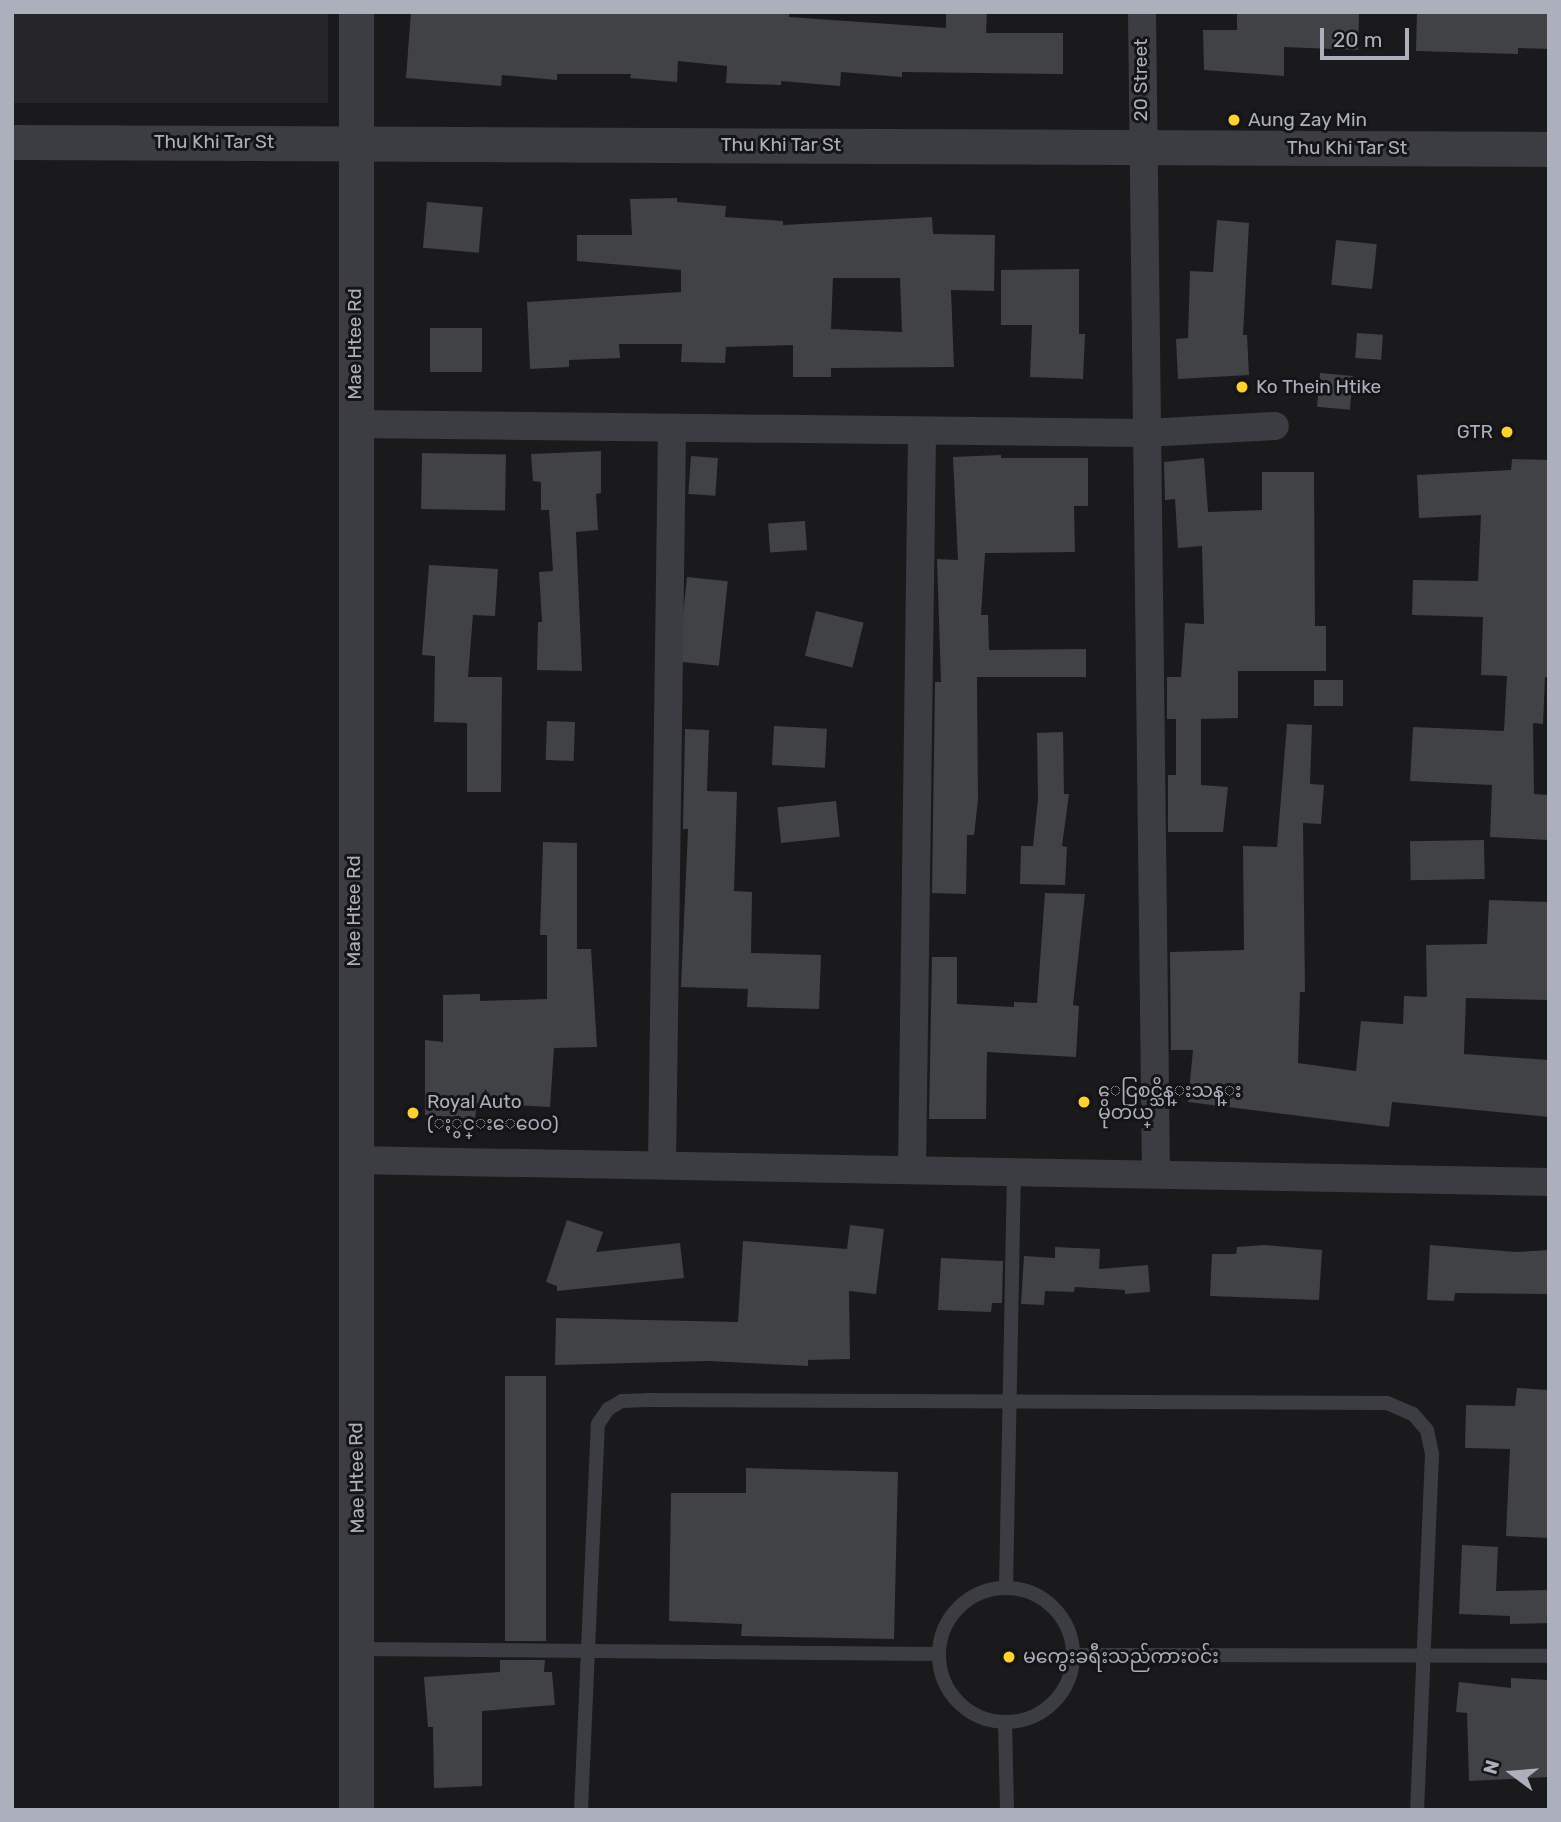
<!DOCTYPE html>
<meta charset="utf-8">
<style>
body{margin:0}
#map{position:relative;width:1561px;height:1822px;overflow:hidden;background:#1a1a1c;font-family:Rubik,"Noto Sans Myanmar",sans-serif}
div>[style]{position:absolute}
.built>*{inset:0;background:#262629;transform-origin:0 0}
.building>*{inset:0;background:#414246;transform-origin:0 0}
.service>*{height:14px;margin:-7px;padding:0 7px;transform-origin:7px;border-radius:7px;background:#3c3d43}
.service>.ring{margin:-7px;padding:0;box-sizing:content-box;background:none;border:14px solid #3c3d43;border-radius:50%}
.minor>*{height:28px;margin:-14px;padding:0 14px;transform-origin:14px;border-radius:14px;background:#3c3d43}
.tertiary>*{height:35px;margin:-17.5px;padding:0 17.5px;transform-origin:17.5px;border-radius:17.5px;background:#3c3d43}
.dots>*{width:19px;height:19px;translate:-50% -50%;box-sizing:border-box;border:4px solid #151517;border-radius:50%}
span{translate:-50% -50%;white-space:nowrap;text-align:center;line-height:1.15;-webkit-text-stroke:6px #151517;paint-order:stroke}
.street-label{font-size:19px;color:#acafbc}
.poi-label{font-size:19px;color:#acafbc}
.left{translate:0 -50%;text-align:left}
.right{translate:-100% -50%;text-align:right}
.frame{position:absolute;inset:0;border:14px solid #acafbc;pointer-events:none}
.north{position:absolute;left:1477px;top:1738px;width:70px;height:70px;-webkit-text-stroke:5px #151517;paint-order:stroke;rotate:286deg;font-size:19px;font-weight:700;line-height:28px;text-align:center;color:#acafbc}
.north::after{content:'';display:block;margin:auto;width:24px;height:32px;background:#acafbc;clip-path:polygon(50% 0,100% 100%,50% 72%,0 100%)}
.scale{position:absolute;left:1320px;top:28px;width:89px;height:32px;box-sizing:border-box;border:4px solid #acafbc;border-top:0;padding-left:9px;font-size:21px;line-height:24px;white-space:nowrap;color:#acafbc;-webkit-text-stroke:5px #151517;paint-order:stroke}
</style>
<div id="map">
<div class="built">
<div style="left:12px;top:12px;width:316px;height:91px"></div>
</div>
<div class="building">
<div style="clip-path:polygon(411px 12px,789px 12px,789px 17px,946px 28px,946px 12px,987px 12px,986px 33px,1063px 33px,1063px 74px,902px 72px,902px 77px,841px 72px,840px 86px,781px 81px,781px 85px,726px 83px,727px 66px,678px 61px,677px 82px,630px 78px,631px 74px,557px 74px,557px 80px,502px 75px,501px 86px,406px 78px)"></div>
<div style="clip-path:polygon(1237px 12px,1359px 12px,1358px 50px,1284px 47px,1284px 76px,1204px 70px,1203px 30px,1237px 30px)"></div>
<div style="clip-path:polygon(1417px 12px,1549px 12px,1549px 49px,1518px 48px,1518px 54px,1416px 51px)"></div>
<div style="clip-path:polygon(evenodd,677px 198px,677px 202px,726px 206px,725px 217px,783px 221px,783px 225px,932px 217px,933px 234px,995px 235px,994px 291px,951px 290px,954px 367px,831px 368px,831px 377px,793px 377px,793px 345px,726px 347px,725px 363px,681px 362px,682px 344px,619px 344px,620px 358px,569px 360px,569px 367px,530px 369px,527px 302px,681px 292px,681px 270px,577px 261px,577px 235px,632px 235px,630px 199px,677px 198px,833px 278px,900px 278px,902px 332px,831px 329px,833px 278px)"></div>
<div style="left:427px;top:202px;width:56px;height:46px;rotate:5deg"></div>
<div style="clip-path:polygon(1217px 220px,1249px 223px,1243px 335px,1247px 335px,1249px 375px,1178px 379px,1176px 339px,1188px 338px,1190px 271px,1213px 272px)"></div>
<div style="left:1336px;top:240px;width:41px;height:45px;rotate:6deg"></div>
<div style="clip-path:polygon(1079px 269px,1079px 334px,1085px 334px,1083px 379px,1030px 377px,1032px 325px,1001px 325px,1001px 270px)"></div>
<div style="left:430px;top:328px;width:52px;height:44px"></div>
<div style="left:1357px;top:333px;width:26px;height:25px;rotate:4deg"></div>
<div style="left:1320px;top:373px;width:33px;height:34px;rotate:5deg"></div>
<div style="clip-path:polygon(601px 451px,601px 493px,596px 494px,598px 530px,576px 532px,582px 671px,537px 670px,538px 622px,542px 622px,539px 572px,553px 571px,549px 510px,541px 510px,541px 482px,533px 481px,531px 454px)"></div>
<div style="left:422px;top:453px;width:84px;height:56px;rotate:1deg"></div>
<div style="clip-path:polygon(1001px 455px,1001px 458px,1088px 458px,1088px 506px,1074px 506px,1075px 552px,985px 553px,981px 615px,988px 615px,989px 650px,1086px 649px,1086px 677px,977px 677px,978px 800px,974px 835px,967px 835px,966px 894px,932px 893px,935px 682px,941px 682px,937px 559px,958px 560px,953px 457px)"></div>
<div style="left:691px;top:456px;width:27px;height:38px;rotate:4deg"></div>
<div style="clip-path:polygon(1204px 458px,1208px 512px,1262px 510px,1262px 472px,1314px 472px,1315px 626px,1326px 626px,1326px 671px,1238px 671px,1238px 718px,1201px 719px,1201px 785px,1228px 787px,1223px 832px,1168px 832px,1168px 775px,1176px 775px,1176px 719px,1167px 719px,1167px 677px,1181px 677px,1185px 623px,1204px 624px,1202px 546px,1178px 548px,1175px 499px,1165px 500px,1164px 462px)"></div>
<div style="clip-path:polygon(1512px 459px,1549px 460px,1549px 678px,1545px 677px,1543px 724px,1533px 723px,1534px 794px,1549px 795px,1549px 840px,1490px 837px,1492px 785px,1410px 781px,1413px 727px,1504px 731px,1507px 676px,1481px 675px,1483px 617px,1412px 615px,1413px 580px,1478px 581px,1481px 515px,1419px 518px,1417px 475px,1511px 470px)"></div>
<div style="left:805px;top:521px;width:29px;height:37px;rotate:86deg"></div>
<div style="clip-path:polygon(429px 565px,498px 569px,495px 616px,473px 615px,468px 677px,502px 677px,501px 792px,467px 792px,467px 723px,434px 722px,435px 656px,422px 655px)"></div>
<div style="left:687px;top:577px;width:41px;height:85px;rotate:6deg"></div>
<div style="left:816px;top:611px;width:49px;height:46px;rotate:14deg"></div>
<div style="left:1343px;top:680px;width:26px;height:29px;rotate:90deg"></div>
<div style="left:547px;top:721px;width:28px;height:39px;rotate:2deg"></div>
<div style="clip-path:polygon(1287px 724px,1312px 725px,1310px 784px,1324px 785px,1321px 824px,1303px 823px,1305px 992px,1300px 992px,1298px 1063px,1356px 1071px,1361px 1021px,1403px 1024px,1404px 996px,1427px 997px,1426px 945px,1487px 944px,1489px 900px,1549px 902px,1549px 1000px,1466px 998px,1464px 1054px,1549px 1060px,1549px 1117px,1392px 1102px,1389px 1127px,1188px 1102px,1193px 1050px,1171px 1050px,1170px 952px,1244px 950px,1243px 846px,1277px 847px)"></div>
<div style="left:774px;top:726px;width:53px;height:39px;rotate:3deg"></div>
<div style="clip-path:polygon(685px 729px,709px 730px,707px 791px,737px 792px,734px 891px,752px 892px,751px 953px,821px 955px,819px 1009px,747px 1007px,748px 989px,681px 987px,688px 829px,683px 829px)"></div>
<div style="clip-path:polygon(1063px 732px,1064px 794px,1069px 794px,1062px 846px,1067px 847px,1065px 885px,1020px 884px,1021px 846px,1033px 846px,1038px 799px,1037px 733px)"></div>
<div style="left:836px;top:801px;width:36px;height:59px;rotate:84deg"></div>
<div style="left:1484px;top:840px;width:39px;height:74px;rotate:89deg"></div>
<div style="clip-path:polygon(543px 842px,577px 843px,577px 949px,591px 949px,597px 1047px,554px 1048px,550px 1107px,477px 1103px,475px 1119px,425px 1115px,425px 1040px,443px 1042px,443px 995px,480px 994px,480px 1001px,547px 999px,547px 935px,540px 935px)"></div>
<div style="clip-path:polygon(1045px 893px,1085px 894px,1073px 1005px,1079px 1006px,1076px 1057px,987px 1052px,986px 1119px,929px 1119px,932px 957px,957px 957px,957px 1004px,1014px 1007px,1014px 1002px,1037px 1003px)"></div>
<div style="clip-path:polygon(567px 1220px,603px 1232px,596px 1252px,680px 1243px,684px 1278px,557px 1291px,557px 1286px,546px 1282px)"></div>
<div style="clip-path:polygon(850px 1225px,884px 1229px,876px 1294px,849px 1291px,850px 1359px,808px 1360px,808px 1366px,708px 1361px,555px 1365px,556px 1318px,738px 1322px,743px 1241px,847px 1249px)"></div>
<div style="clip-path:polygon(1265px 1245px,1322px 1250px,1319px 1300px,1210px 1296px,1212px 1254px,1236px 1254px,1237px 1247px)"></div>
<div style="clip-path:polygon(1430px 1245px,1516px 1252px,1549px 1250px,1549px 1294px,1455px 1293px,1454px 1301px,1427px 1300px)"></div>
<div style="clip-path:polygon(1055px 1247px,1100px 1249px,1099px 1269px,1148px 1265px,1150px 1292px,1125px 1294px,1125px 1290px,1075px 1287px,1074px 1292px,1045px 1291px,1044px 1305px,1021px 1304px,1024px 1256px,1055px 1258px)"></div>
<div style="clip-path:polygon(941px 1258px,1003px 1261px,1002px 1303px,992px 1303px,991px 1312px,938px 1310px)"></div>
<div style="left:505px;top:1376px;width:41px;height:265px"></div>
<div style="clip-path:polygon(1517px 1388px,1549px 1390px,1549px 1538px,1506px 1536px,1510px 1449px,1465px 1448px,1466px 1405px,1515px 1406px)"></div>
<div style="clip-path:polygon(746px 1468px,898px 1472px,894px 1639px,741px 1636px,742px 1624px,669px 1621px,671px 1493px,746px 1493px)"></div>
<div style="clip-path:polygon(1462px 1545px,1498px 1547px,1496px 1591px,1549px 1590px,1549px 1623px,1510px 1624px,1510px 1616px,1459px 1614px)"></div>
<div style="clip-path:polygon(500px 1660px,545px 1660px,544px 1672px,552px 1672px,555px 1705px,482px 1711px,482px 1786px,434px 1788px,433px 1727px,428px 1727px,424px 1677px,500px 1672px)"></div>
<div style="clip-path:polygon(1511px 1678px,1549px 1680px,1549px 1777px,1469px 1781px,1467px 1713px,1456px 1712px,1459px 1682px,1511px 1688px)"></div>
</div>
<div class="service">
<div style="left:1006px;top:1588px;width:416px;rotate:-88.9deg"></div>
<div class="ring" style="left:939px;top:1588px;width:120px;height:120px"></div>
<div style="left:358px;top:1649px;width:581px;rotate:0.49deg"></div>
<div style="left:1073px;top:1655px;width:476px;rotate:0.1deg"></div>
<div style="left:1005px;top:1722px;width:88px;rotate:88.7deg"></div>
<div style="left:581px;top:1810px;width:386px;rotate:-87.5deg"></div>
<div style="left:598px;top:1424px;width:18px;rotate:-56deg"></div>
<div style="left:608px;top:1409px;width:16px;rotate:-30deg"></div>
<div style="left:622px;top:1401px;width:25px;rotate:-2deg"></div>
<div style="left:647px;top:1400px;width:740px;rotate:0.23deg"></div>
<div style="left:1387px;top:1403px;width:28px;rotate:23deg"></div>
<div style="left:1413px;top:1414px;width:21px;rotate:49deg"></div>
<div style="left:1427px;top:1430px;width:25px;rotate:78deg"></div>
<div style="left:1432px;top:1454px;width:356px;rotate:92.4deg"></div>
</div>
<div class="minor">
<div style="left:1142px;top:12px;width:1162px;rotate:89.31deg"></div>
<div style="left:355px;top:424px;width:790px;rotate:0.65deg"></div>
<div style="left:1145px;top:433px;width:130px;rotate:-3.1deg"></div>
<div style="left:353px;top:1160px;width:1196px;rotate:1.05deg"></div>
<div style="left:662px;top:1165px;width:737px;rotate:-89.22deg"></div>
<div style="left:912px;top:1170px;width:739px;rotate:-89.22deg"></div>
</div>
<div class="tertiary">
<div style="left:12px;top:142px;width:1537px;rotate:0.26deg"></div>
<div style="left:356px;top:1810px;width:1798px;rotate:-90deg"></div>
</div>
<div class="dots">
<div style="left:1234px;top:120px;background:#fbd133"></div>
<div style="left:1242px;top:387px;background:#fbd133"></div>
<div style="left:1507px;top:432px;background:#fbd133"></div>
<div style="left:1084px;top:1102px;background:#fbd133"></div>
<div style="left:413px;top:1113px;background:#fbd133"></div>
<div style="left:1009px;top:1657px;background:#fbd133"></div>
</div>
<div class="street-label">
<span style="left:1141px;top:80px;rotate:-90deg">20 Street</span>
<span style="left:214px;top:142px">Thu Khi Tar St</span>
<span style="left:781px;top:145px">Thu Khi Tar St</span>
<span style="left:1347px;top:148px">Thu Khi Tar St</span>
<span style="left:355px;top:344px;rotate:-90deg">Mae Htee Rd</span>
<span style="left:354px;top:911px;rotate:-90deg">Mae Htee Rd</span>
<span style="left:357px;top:1478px;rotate:-91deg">Mae Htee Rd</span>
</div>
<div class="poi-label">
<span class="left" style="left:1248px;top:120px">Aung Zay Min</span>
<span class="left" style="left:1256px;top:387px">Ko Thein Htike</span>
<span class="right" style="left:1493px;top:432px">GTR</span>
<span class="left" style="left:1098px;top:1102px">ေငြစင္သိန္းသန္း<br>မိုတယ္</span>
<span class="left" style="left:427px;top:1113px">Royal Auto<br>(ႏွင္းေ၀ေ၀)</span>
<span class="left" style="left:1023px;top:1657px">မကွေးခရီးသည်ကားဝင်း</span>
</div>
<div class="frame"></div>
<div class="north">N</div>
<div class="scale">20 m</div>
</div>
